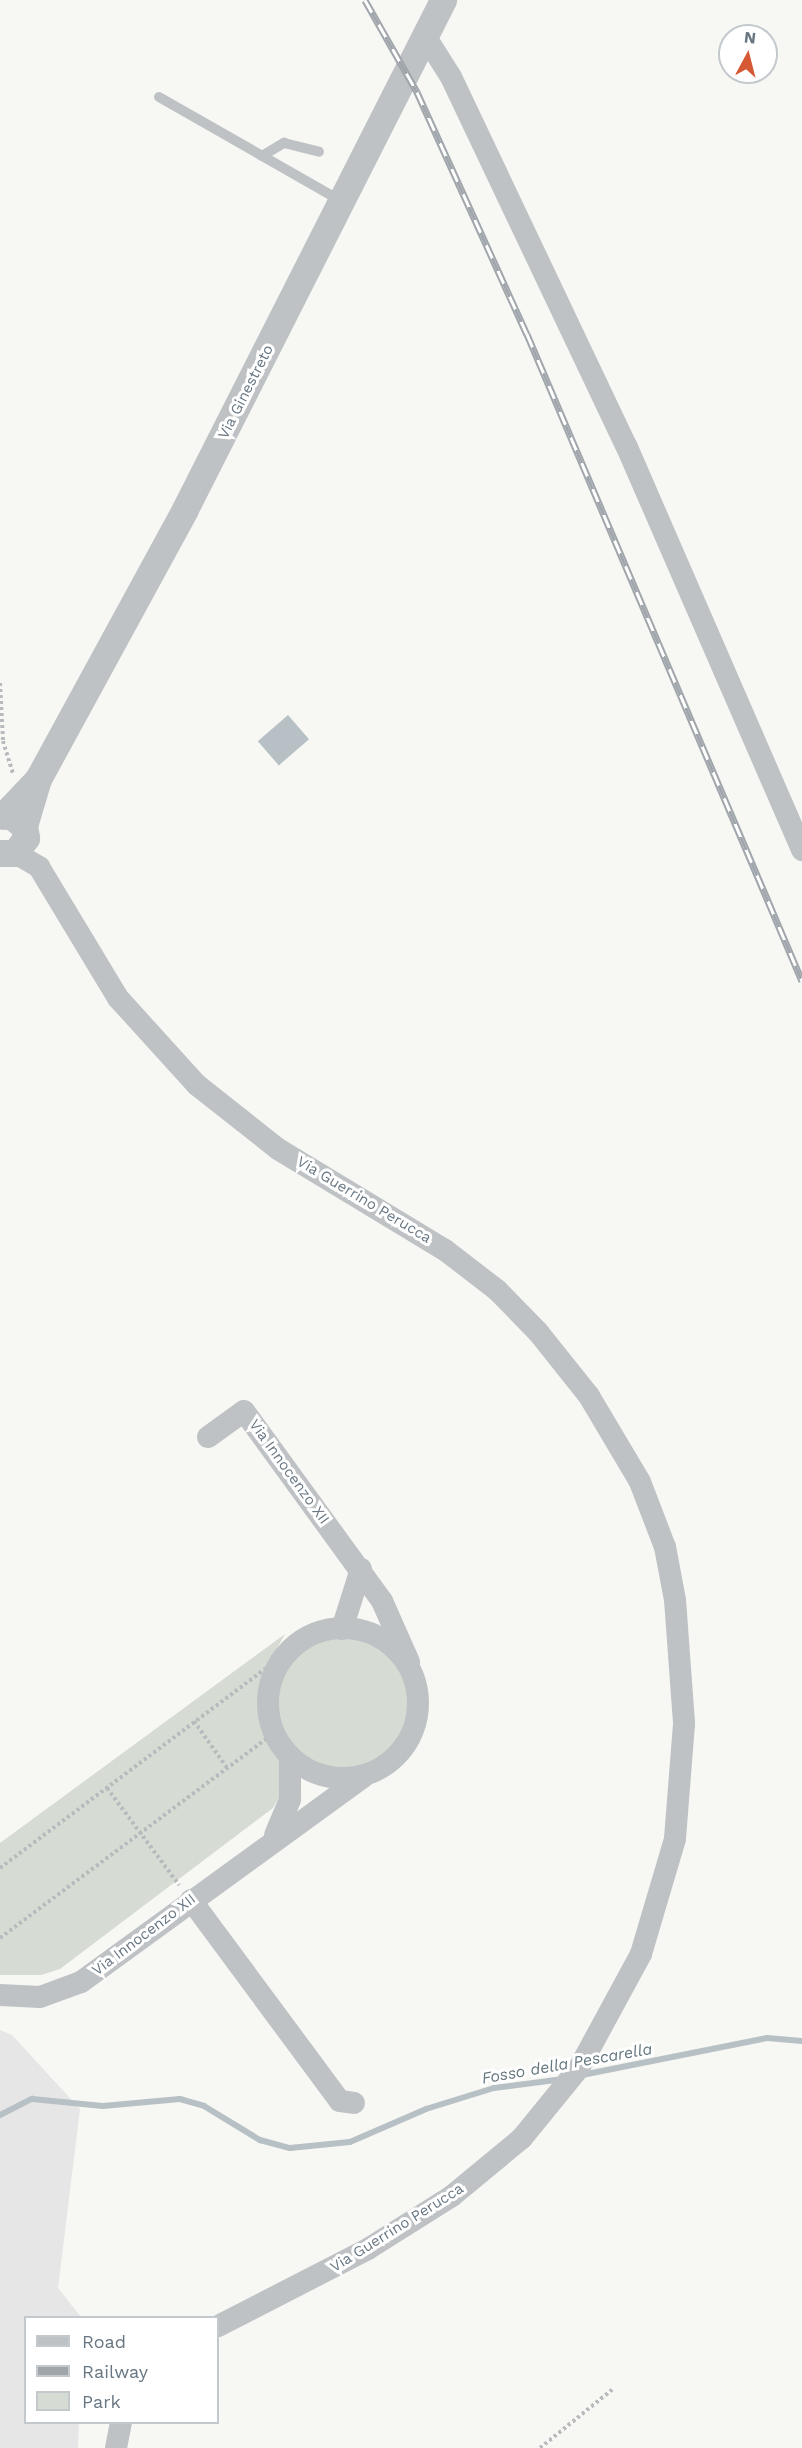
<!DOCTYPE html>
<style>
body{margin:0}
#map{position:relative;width:802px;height:2448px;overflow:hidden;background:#f7f7f4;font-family:"Work Sans",sans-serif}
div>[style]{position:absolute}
.built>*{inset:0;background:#e5e6e5}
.green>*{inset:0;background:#d6dbd4}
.round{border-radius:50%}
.water>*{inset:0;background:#b7c1c5;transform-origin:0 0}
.stream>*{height:6px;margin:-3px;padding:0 3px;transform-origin:3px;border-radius:3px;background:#b7c1c5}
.path>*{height:4px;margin-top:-2px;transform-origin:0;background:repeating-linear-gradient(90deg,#b8bbbd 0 3px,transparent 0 6px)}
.service>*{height:10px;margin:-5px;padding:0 5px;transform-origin:5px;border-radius:5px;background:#bec2c5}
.minor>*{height:22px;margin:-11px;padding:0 11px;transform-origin:11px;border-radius:11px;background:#bec2c5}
.minor>.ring{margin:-11px;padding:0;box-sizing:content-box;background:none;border:22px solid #bec2c5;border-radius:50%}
.tertiary>*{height:27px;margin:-13.5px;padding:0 13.5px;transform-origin:13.5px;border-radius:13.5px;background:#bec2c5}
.rail>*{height:7px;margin-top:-3.5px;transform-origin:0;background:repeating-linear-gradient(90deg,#fff 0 14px,#a0a6ab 0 28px);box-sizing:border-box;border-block:2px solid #a0a6ab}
span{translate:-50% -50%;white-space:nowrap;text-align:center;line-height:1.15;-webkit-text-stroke:6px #fff;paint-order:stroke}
.street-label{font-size:15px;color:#687783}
.water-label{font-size:16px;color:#64777f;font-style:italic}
.legend{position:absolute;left:24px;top:2316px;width:195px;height:108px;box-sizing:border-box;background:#fff;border:2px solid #c3c9cd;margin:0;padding:8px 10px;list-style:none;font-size:18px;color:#687783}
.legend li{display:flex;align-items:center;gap:12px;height:30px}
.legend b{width:30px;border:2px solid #c3c9cd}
.north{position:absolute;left:718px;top:24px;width:60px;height:60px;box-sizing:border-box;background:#fff;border:2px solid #c3c9cd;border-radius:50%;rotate:7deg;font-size:16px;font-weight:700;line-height:24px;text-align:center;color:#687783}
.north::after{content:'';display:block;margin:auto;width:21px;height:27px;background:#d65935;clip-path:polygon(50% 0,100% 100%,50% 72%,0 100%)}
</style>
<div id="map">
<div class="built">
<div style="clip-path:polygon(0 2030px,12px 2035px,80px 2109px,58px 2288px,81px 2317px,26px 2318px,26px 2422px,79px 2423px,78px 2448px,0 2448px)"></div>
</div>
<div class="green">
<div style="clip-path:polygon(285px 1634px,263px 1673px,258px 1698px,262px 1731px,282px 1759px,282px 1792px,273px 1808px,60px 1969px,41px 1975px,0 1975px,0 1843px)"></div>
<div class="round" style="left:278px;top:1638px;width:130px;height:130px"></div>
</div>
<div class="water">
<div style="left:288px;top:715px;width:32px;height:40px;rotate:49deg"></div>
</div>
<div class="stream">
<div style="left:582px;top:2075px;width:189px;rotate:-11.3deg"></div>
<div style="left:767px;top:2038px;width:35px;rotate:5deg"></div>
<div style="left:0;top:2115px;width:36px;rotate:-27deg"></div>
<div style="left:32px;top:2099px;width:71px;rotate:5.6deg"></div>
<div style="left:103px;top:2106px;width:77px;rotate:-5.2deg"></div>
<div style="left:180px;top:2099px;width:25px;rotate:16deg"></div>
<div style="left:204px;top:2106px;width:66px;rotate:31.3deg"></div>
<div style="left:260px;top:2140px;width:31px;rotate:15deg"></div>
<div style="left:290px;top:2148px;width:60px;rotate:-5.7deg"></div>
<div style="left:350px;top:2142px;width:83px;rotate:-23.5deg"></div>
<div style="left:426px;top:2109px;width:71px;rotate:-17.2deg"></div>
<div style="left:494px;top:2088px;width:70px;rotate:-7.4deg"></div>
</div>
<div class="path">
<div style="left:0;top:683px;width:58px;rotate:87deg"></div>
<div style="left:3px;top:741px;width:34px;rotate:73deg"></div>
<div style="left:194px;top:1721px;width:57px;rotate:54.9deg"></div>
<div style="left:107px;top:1788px;width:121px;rotate:53.4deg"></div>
<div style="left:0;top:1868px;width:361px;rotate:-36.9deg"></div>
<div style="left:0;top:1938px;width:342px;rotate:-36.8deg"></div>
<div style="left:540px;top:2448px;width:95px;rotate:-39deg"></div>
</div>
<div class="service">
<div style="left:159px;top:97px;width:210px;rotate:29.7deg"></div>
<div style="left:262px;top:156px;width:26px;rotate:-31deg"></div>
<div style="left:284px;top:143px;width:36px;rotate:14deg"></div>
</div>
<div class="minor">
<div style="left:425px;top:36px;width:49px;rotate:57.6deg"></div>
<div style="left:451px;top:77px;width:407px;rotate:64.6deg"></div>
<div style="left:626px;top:445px;width:442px;rotate:66.5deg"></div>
<div style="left:15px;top:853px;width:28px;rotate:30deg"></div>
<div style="left:39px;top:867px;width:153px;rotate:58.9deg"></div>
<div style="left:118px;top:998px;width:118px;rotate:47.8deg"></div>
<div style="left:197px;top:1085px;width:103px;rotate:38.3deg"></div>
<div style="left:278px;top:1149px;width:195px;rotate:31.2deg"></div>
<div style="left:445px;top:1250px;width:66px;rotate:37.6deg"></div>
<div style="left:497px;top:1290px;width:59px;rotate:45.7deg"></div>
<div style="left:538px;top:1332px;width:82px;rotate:51.4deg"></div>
<div style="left:589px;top:1396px;width:100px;rotate:59.3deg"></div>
<div style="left:640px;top:1482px;width:70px;rotate:69deg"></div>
<div style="left:665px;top:1547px;width:54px;rotate:79.3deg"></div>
<div style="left:675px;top:1600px;width:124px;rotate:85.8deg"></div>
<div style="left:684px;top:1724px;width:115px;rotate:94.5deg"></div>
<div style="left:675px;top:1839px;width:120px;rotate:106.5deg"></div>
<div style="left:641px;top:1954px;width:130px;rotate:118.5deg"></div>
<div style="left:579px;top:2068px;width:90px;rotate:129.2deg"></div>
<div style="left:522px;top:2138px;width:91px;rotate:140.4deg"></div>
<div style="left:452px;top:2196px;width:99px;rotate:147.8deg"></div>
<div style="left:368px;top:2249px;width:169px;rotate:152.8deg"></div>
<div style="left:208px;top:1437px;width:44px;rotate:-35.8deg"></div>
<div style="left:244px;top:1411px;width:235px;rotate:54deg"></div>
<div style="left:382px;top:1601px;width:67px;rotate:66.1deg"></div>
<div class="ring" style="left:268px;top:1628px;width:128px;height:128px"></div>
<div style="left:342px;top:1629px;width:63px;rotate:-72.4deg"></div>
<div style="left:275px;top:1835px;width:39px;rotate:-67deg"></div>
<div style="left:290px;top:1799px;width:42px;rotate:-90deg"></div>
<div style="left:191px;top:1900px;width:250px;rotate:53.5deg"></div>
<div style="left:340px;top:2101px;width:14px;rotate:8deg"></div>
<div style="left:0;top:1995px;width:40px;rotate:2.9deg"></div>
<div style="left:40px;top:1997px;width:44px;rotate:-20.1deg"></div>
<div style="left:81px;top:1982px;width:349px;rotate:-36deg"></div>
<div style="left:116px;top:2448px;width:26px;rotate:-79deg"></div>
</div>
<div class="tertiary">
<div style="left:38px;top:779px;width:307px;rotate:-61.4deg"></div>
<div style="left:185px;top:509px;width:571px;rotate:-63.12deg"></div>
<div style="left:3px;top:816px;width:51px;rotate:-46.6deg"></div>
<div style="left:38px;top:779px;width:49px;rotate:106.6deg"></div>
<div style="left:0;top:853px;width:15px"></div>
<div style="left:15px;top:853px;width:19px;rotate:-54deg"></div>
<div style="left:26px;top:838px;width:12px;rotate:-99deg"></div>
<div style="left:24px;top:826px;width:14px;rotate:-141deg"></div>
</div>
<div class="rail">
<div style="left:365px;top:0;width:106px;rotate:60.5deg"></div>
<div style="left:417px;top:92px;width:266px;rotate:65.6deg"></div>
<div style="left:527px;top:334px;width:703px;rotate:66.97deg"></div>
</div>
<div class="street-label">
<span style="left:246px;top:392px;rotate:-63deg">Via Ginestreto</span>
<span style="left:364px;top:1200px;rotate:31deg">Via Guerrino Perucca</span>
<span style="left:289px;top:1472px;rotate:54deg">Via Innocenzo XII</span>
<span style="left:144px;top:1935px;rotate:-37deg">Via Innocenzo XII</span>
<span style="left:397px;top:2228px;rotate:-32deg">Via Guerrino Perucca</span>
</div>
<div class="water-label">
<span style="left:567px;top:2064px;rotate:-10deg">Fosso della Pescarella</span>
</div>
<ul class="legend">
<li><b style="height:8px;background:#bec2c5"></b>Road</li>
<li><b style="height:8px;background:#a0a6ab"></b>Railway</li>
<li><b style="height:16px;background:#d6dbd4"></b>Park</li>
</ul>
<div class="north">N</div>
</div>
